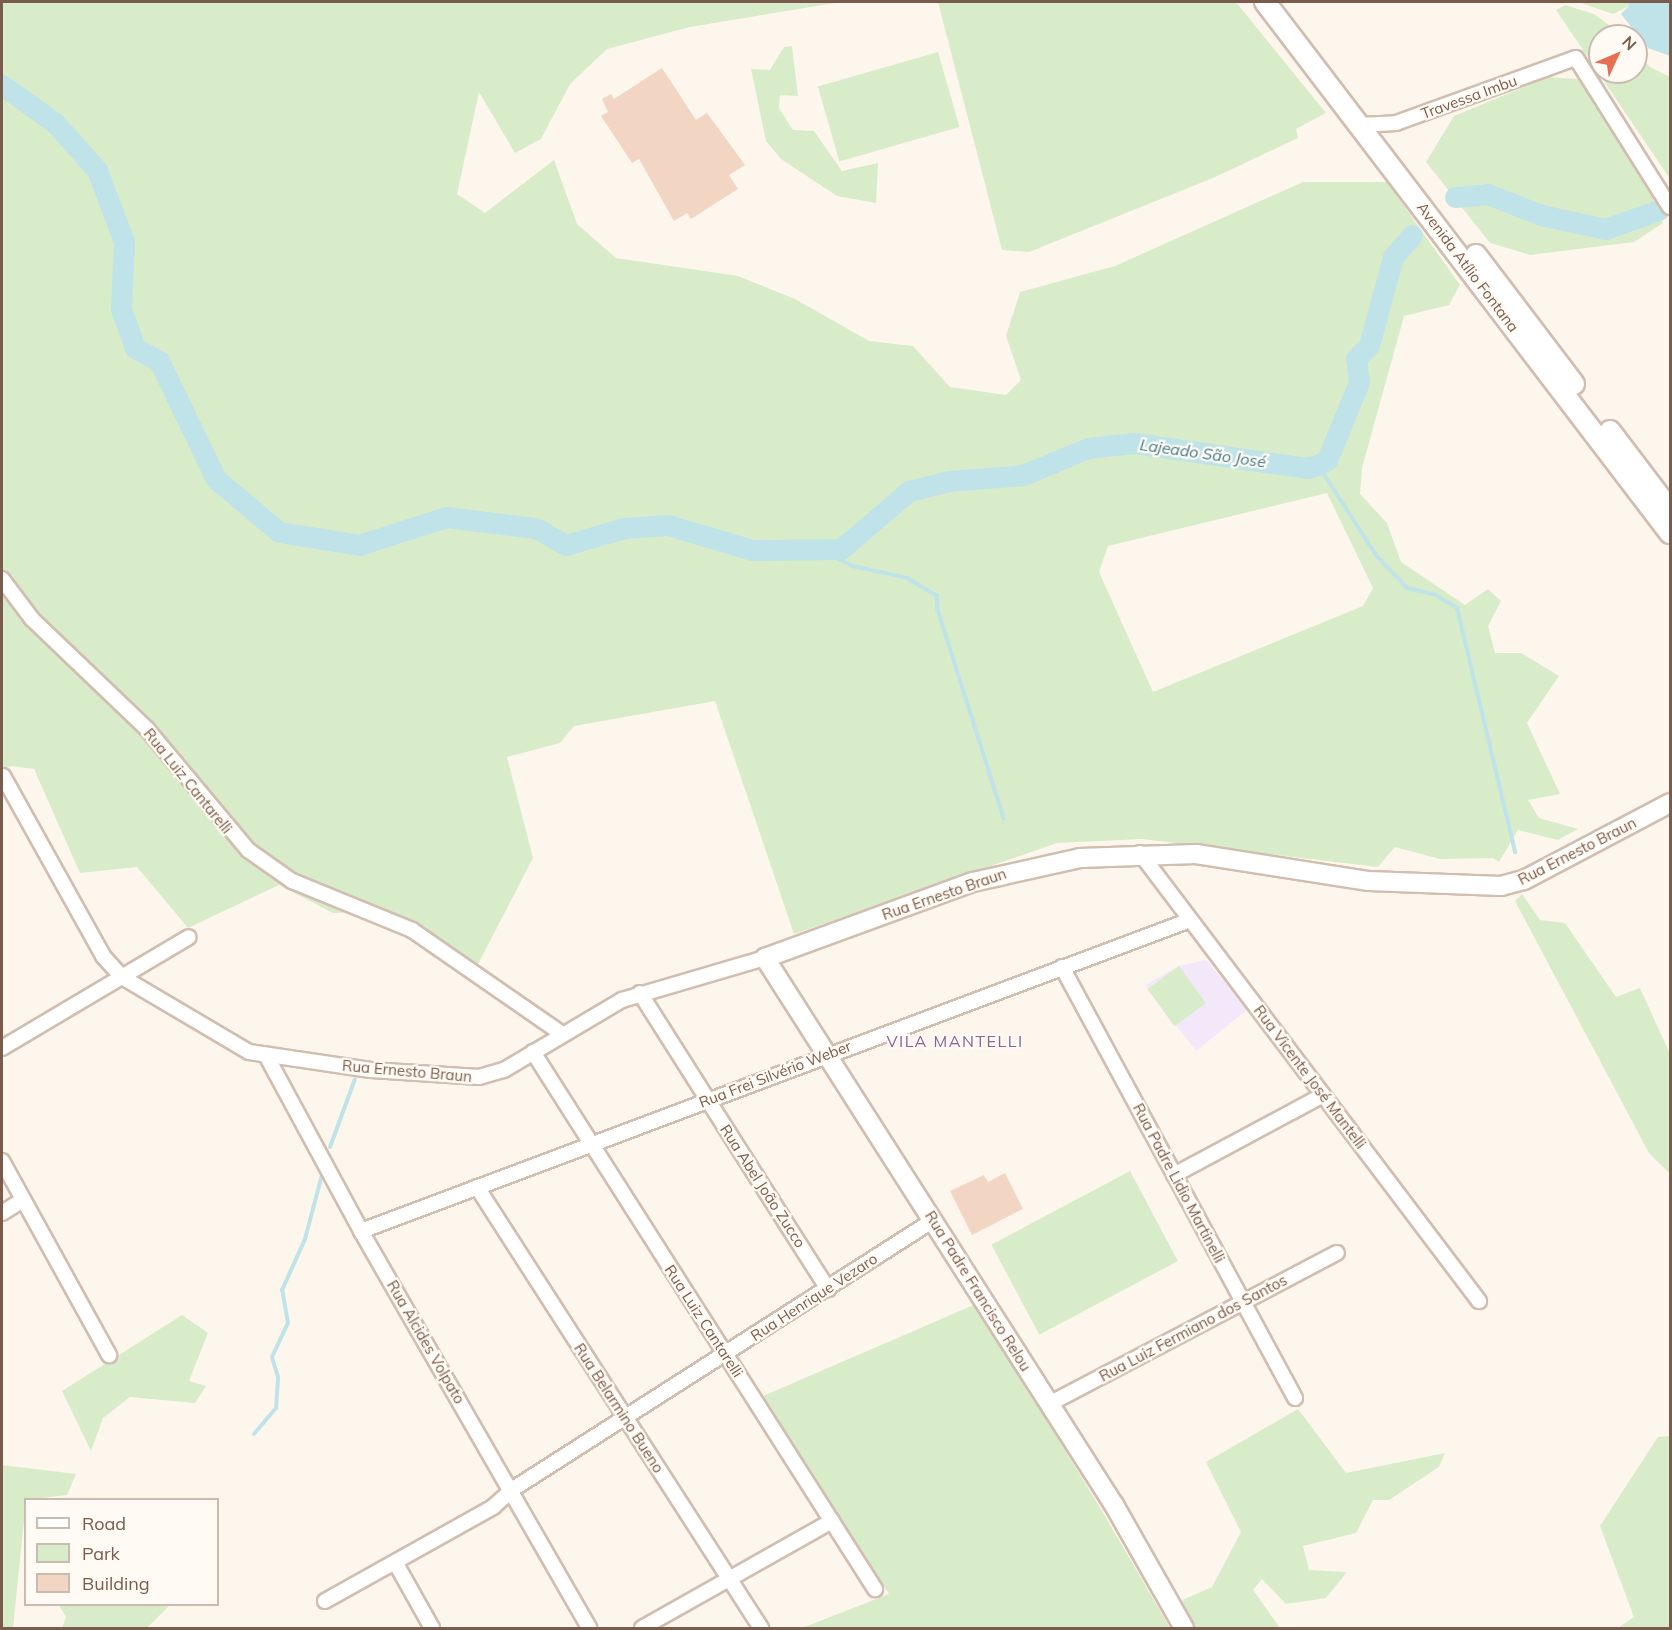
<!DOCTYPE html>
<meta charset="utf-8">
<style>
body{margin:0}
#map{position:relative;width:1672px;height:1630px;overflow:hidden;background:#fdf6ec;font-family:Mulish,sans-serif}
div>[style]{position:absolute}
.education>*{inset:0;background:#f3e8fa}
.green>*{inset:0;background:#d8ecc9;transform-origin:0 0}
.water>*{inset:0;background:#bfe3e8}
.stream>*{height:4px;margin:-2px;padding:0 2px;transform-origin:2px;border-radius:2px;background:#bfe3e8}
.river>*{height:21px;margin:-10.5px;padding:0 10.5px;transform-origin:10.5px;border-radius:10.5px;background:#bfe3e8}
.building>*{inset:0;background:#f3d5c3}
.roads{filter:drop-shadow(2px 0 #d1beb0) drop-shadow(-2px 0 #d1beb0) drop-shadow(0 2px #d1beb0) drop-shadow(0 -2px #d1beb0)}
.minor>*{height:14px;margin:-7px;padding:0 7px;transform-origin:7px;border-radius:7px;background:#fff}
.tertiary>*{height:18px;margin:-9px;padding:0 9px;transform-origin:9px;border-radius:9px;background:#fff}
.secondary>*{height:20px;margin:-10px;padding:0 10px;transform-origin:10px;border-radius:10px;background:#fff}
span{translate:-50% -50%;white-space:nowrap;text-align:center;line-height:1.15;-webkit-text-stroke:4.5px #fffaf3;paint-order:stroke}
.street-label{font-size:15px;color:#7a5c4d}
.water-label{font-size:16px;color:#437c86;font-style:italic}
.neighbourhood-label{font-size:16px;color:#846695;letter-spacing:1.5px}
.frame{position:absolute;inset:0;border:3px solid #7a5c4d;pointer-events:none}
.legend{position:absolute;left:24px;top:1498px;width:195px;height:108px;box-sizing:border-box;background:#fffaf3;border:2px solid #cabbb1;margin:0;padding:8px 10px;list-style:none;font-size:18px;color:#7a5c4d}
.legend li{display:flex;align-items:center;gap:12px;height:30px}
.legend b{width:30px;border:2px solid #cabbb1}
.north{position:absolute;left:1588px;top:24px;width:60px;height:60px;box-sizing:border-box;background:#fffaf3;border:2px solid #cabbb1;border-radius:50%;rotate:46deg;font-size:16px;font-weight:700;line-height:24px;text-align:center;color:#7a5c4d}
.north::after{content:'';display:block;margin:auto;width:21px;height:27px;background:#e76f51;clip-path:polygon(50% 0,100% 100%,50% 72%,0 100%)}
</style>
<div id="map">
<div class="education">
<div style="clip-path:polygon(1206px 960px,1248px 1009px,1196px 1051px,1145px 985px,1179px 966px)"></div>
</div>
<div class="green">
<div style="clip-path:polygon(evenodd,2px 2px,841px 2px,690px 27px,607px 49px,570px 84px,541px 139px,515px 153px,479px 92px,457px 194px,485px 213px,554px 160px,577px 224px,616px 258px,738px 276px,795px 299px,869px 341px,913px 346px,950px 387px,1006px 395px,1021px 380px,1006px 336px,1020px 292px,1115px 266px,1303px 182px,1387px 182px,1460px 285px,1449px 305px,1404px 316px,1362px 468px,1360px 494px,1387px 523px,1401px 562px,1465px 605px,1488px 589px,1501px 601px,1488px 626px,1495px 653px,1521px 653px,1559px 676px,1527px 723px,1560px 794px,1528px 800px,1539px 818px,1578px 829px,1558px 840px,1518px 830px,1499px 862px,1493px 858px,1440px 859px,1395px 847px,1378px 867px,1142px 839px,1057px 843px,794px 934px,715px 701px,574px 726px,560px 743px,507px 757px,533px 858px,476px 968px,362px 912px,333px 913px,279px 885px,188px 928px,137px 867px,80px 873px,34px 769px,11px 766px,2px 770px,2px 2px,1327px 493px,1373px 588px,1363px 606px,1153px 692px,1099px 572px,1108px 546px,1327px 493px)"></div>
<div style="clip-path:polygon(938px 2px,1236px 2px,1326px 113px,1296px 129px,1298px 138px,1213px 178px,1029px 252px,1002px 250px)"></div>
<div style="clip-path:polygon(1578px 2px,1627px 2px,1629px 6px,1613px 14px)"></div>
<div style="clip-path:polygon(1565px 5px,1594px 14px,1624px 36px,1600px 36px,1600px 72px,1636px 72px,1636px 52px,1650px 67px,1670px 77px,1670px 179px,1556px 10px)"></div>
<div style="clip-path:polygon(792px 46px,798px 96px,780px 95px,779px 108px,793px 130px,814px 131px,842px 171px,878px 163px,876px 203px,837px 196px,781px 159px,766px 141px,751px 69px,770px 70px,784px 47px)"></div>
<div style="left:938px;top:52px;width:78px;height:125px;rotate:74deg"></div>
<div style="clip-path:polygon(1548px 77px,1578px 79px,1656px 203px,1663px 223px,1634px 242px,1530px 255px,1490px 243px,1426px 162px,1454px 116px)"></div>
<div style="clip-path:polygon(1522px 894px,1540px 920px,1565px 923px,1616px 997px,1640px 988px,1670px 1054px,1670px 1174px,1649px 1153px,1515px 901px)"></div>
<div style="left:1179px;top:966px;width:46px;height:39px;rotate:54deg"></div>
<div style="left:1130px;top:1171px;width:102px;height:157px;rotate:62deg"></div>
<div style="clip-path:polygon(976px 1304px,1102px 1511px,1170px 1628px,802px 1628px,889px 1594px,763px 1396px)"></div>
<div style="clip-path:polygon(182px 1315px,208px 1333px,189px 1381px,206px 1386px,195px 1403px,130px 1397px,103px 1418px,91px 1451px,62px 1391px)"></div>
<div style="clip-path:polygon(1298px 1409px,1346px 1473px,1445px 1453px,1439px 1467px,1389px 1500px,1373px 1500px,1356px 1533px,1303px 1546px,1309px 1570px,1347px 1572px,1326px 1598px,1286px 1604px,1262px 1579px,1253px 1590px,1280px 1628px,1196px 1628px,1182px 1600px,1212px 1587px,1241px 1532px,1206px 1462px)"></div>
<div style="clip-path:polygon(1670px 1436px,1670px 1628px,1618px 1628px,1634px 1617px,1600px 1526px,1658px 1437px)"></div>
<div style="clip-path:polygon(2px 1465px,76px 1474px,67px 1495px,26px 1500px,13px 1628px,2px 1628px)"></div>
<div style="clip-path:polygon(59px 1605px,170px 1605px,147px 1628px,62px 1628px,66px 1617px)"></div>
</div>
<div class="water">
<div style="clip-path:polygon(1627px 2px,1670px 2px,1670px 56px,1648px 48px,1621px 14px,1629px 6px)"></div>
</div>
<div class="stream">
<div style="left:1318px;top:465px;width:107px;rotate:57.2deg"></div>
<div style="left:1376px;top:555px;width:45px;rotate:46.8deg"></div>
<div style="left:1407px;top:588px;width:28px;rotate:13deg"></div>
<div style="left:1434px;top:594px;width:27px;rotate:31deg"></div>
<div style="left:1457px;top:608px;width:251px;rotate:76.6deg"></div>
<div style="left:820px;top:550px;width:37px;rotate:26deg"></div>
<div style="left:853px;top:566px;width:55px;rotate:12.5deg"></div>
<div style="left:907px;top:578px;width:35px;rotate:31deg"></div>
<div style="left:937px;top:596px;width:12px;rotate:90deg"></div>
<div style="left:937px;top:608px;width:221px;rotate:72.4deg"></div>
<div style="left:330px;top:1147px;width:72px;rotate:-69.8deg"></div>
<div style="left:254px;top:1434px;width:34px;rotate:-50deg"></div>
<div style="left:276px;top:1408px;width:31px;rotate:-86deg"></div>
<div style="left:278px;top:1377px;width:21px;rotate:-107deg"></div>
<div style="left:272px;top:1357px;width:38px;rotate:-65deg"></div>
<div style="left:288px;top:1323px;width:34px;rotate:-100deg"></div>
<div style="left:282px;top:1290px;width:56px;rotate:-65.7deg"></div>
<div style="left:305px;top:1239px;width:74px;rotate:-75.2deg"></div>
</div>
<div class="river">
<div style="left:2px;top:85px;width:65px;rotate:35.6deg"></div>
<div style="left:55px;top:123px;width:63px;rotate:48.2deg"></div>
<div style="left:97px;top:170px;width:77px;rotate:69.4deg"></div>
<div style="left:124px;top:242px;width:67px;rotate:92.6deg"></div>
<div style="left:121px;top:309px;width:41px;rotate:70.3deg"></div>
<div style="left:135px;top:348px;width:27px;rotate:28deg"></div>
<div style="left:159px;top:361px;width:131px;rotate:64.2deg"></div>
<div style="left:216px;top:479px;width:82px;rotate:40.1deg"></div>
<div style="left:279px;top:532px;width:81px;rotate:9.2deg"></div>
<div style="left:359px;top:545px;width:91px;rotate:-17.8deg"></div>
<div style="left:446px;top:517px;width:91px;rotate:7deg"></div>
<div style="left:536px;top:528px;width:34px;rotate:30deg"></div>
<div style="left:566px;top:545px;width:60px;rotate:-16.3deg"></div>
<div style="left:624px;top:528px;width:44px;rotate:-3.9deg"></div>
<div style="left:668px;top:525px;width:88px;rotate:16.6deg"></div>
<div style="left:752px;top:550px;width:89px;rotate:-0.6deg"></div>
<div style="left:841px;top:549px;width:89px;rotate:-40.5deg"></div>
<div style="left:909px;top:491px;width:41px;rotate:-14deg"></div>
<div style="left:949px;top:481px;width:74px;rotate:-4.6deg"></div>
<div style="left:1023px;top:475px;width:70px;rotate:-22.6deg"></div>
<div style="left:1088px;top:448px;width:46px;rotate:-6.2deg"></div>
<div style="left:1134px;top:443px;width:175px;rotate:8.2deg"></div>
<div style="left:1307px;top:468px;width:11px;rotate:-15deg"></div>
<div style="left:1318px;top:465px;width:10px;rotate:-29deg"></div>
<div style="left:1327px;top:460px;width:84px;rotate:-67.7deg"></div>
<div style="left:1359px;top:382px;width:23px;rotate:-97deg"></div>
<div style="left:1356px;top:359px;width:19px;rotate:-47deg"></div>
<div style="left:1369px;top:345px;width:91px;rotate:-74.7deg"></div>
<div style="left:1393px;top:257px;width:29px;rotate:-49deg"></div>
<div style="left:1455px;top:197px;width:33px;rotate:-5deg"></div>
<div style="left:1488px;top:194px;width:57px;rotate:21.6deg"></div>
<div style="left:1541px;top:215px;width:66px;rotate:12.3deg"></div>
<div style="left:1605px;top:229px;width:57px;rotate:-19.4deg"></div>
</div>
<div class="building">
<div style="clip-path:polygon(662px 68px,696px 120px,707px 113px,745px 165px,729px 175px,738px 189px,691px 219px,687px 213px,674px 221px,639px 159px,632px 163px,601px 116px,608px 112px,602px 99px,611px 94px,614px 99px)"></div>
<div style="clip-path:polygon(1005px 1173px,1023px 1209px,972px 1235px,950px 1191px,984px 1175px,988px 1182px)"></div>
</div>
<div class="roads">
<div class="minor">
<div style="left:1360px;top:125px;width:36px;rotate:-3deg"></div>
<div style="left:1396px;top:123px;width:191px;rotate:-19.9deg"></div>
<div style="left:1576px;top:58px;width:176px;rotate:57.8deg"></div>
<div style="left:2px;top:579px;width:50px;rotate:53.1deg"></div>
<div style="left:32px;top:619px;width:159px;rotate:43.7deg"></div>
<div style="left:147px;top:729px;width:158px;rotate:50.1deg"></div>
<div style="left:248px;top:850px;width:54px;rotate:35.2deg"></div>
<div style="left:292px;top:881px;width:130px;rotate:22.2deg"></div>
<div style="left:412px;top:930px;width:181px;rotate:34.7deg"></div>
<div style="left:3px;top:776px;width:206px;rotate:60.9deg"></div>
<div style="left:103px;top:956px;width:28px;rotate:48deg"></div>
<div style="left:122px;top:977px;width:147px;rotate:30.6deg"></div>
<div style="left:249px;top:1052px;width:123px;rotate:8.4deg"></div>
<div style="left:371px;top:1070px;width:108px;rotate:3.7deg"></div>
<div style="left:479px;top:1077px;width:26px;rotate:-16deg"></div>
<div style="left:504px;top:1070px;width:137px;rotate:-30.7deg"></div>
<div style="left:622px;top:1000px;width:149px;rotate:-16.4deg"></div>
<div style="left:1140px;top:853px;width:562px;rotate:52.89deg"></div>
<div style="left:1062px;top:967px;width:490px;rotate:61.6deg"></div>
<div style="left:640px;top:993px;width:351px;rotate:57.6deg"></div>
<div style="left:2px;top:1048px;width:217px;rotate:-30.7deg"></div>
<div style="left:533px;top:1052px;width:637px;rotate:57.51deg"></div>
<div style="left:266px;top:1055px;width:200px;rotate:61.6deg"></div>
<div style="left:361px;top:1231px;width:458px;rotate:60.1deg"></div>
<div style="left:2px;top:1161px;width:222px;rotate:61.1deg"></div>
<div style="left:1174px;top:1175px;width:169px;rotate:-28.2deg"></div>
<div style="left:477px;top:1187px;width:525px;rotate:57.22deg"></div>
<div style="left:2px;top:1213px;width:25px;rotate:-32deg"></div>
<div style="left:361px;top:1231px;width:885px;rotate:-20.56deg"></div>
<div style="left:1049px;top:1404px;width:325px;rotate:-27.7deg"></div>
<div style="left:395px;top:1562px;width:76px;rotate:60.7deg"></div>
<div style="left:325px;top:1601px;width:193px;rotate:-29.2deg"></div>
<div style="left:493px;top:1507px;width:27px;rotate:-42deg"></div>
<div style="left:513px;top:1489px;width:499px;rotate:-32.6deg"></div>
<div style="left:642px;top:1628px;width:218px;rotate:-29.4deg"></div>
</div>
<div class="tertiary">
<div style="left:1184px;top:1628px;width:142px;rotate:-119.6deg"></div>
<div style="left:1114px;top:1505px;width:649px;rotate:-122.54deg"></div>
<div style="left:765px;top:958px;width:221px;rotate:-20.1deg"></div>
<div style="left:973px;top:882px;width:110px;rotate:-12.6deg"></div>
<div style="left:1080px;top:858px;width:116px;rotate:-2deg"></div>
<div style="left:1196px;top:854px;width:175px;rotate:8.9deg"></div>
<div style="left:1369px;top:881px;width:132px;rotate:2.2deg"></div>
<div style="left:1501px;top:886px;width:24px;rotate:-15deg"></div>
<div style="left:1524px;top:880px;width:165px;rotate:-27.8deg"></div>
</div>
<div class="secondary">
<div style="left:1265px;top:2px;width:668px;rotate:52.67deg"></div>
<div style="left:1476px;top:255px;width:162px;rotate:52.8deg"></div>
<div style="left:1610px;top:431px;width:99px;rotate:52.8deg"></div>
</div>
</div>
<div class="street-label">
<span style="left:1469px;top:97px;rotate:-20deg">Travessa Imbu</span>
<span style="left:1468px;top:267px;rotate:53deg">Avenida Atílio Fontana</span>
<span style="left:188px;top:781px;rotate:51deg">Rua Luiz Cantarelli</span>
<span style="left:1577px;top:851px;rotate:-27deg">Rua Ernesto Braun</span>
<span style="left:944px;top:894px;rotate:-19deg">Rua Ernesto Braun</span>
<span style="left:407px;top:1071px;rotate:5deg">Rua Ernesto Braun</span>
<span style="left:775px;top:1074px;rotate:-21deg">Rua Frei Silvério Weber</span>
<span style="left:1310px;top:1077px;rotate:53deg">Rua Vicente José Mantelli</span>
<span style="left:1179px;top:1183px;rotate:62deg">Rua Padre Lidio Martinelli</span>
<span style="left:763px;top:1186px;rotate:57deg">Rua Abel João Zucco</span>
<span style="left:978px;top:1291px;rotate:58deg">Rua Padre Francisco Relou</span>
<span style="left:814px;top:1297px;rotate:-33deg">Rua Henrique Vezaro</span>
<span style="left:704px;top:1321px;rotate:57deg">Rua Luiz Cantarelli</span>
<span style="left:1193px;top:1328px;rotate:-28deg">Rua Luiz Fermiano dos Santos</span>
<span style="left:426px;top:1342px;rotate:60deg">Rua Alcides Volpato</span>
<span style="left:619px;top:1408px;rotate:57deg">Rua Belarmino Bueno</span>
</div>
<div class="water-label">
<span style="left:1203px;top:453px;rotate:8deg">Lajeado São José</span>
</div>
<div class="neighbourhood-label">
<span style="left:955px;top:1041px">VILA MANTELLI</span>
</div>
<div class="frame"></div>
<ul class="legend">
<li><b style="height:8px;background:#fff"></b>Road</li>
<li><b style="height:16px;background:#d8ecc9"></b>Park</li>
<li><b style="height:16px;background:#f3d5c3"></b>Building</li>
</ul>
<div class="north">N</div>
</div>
